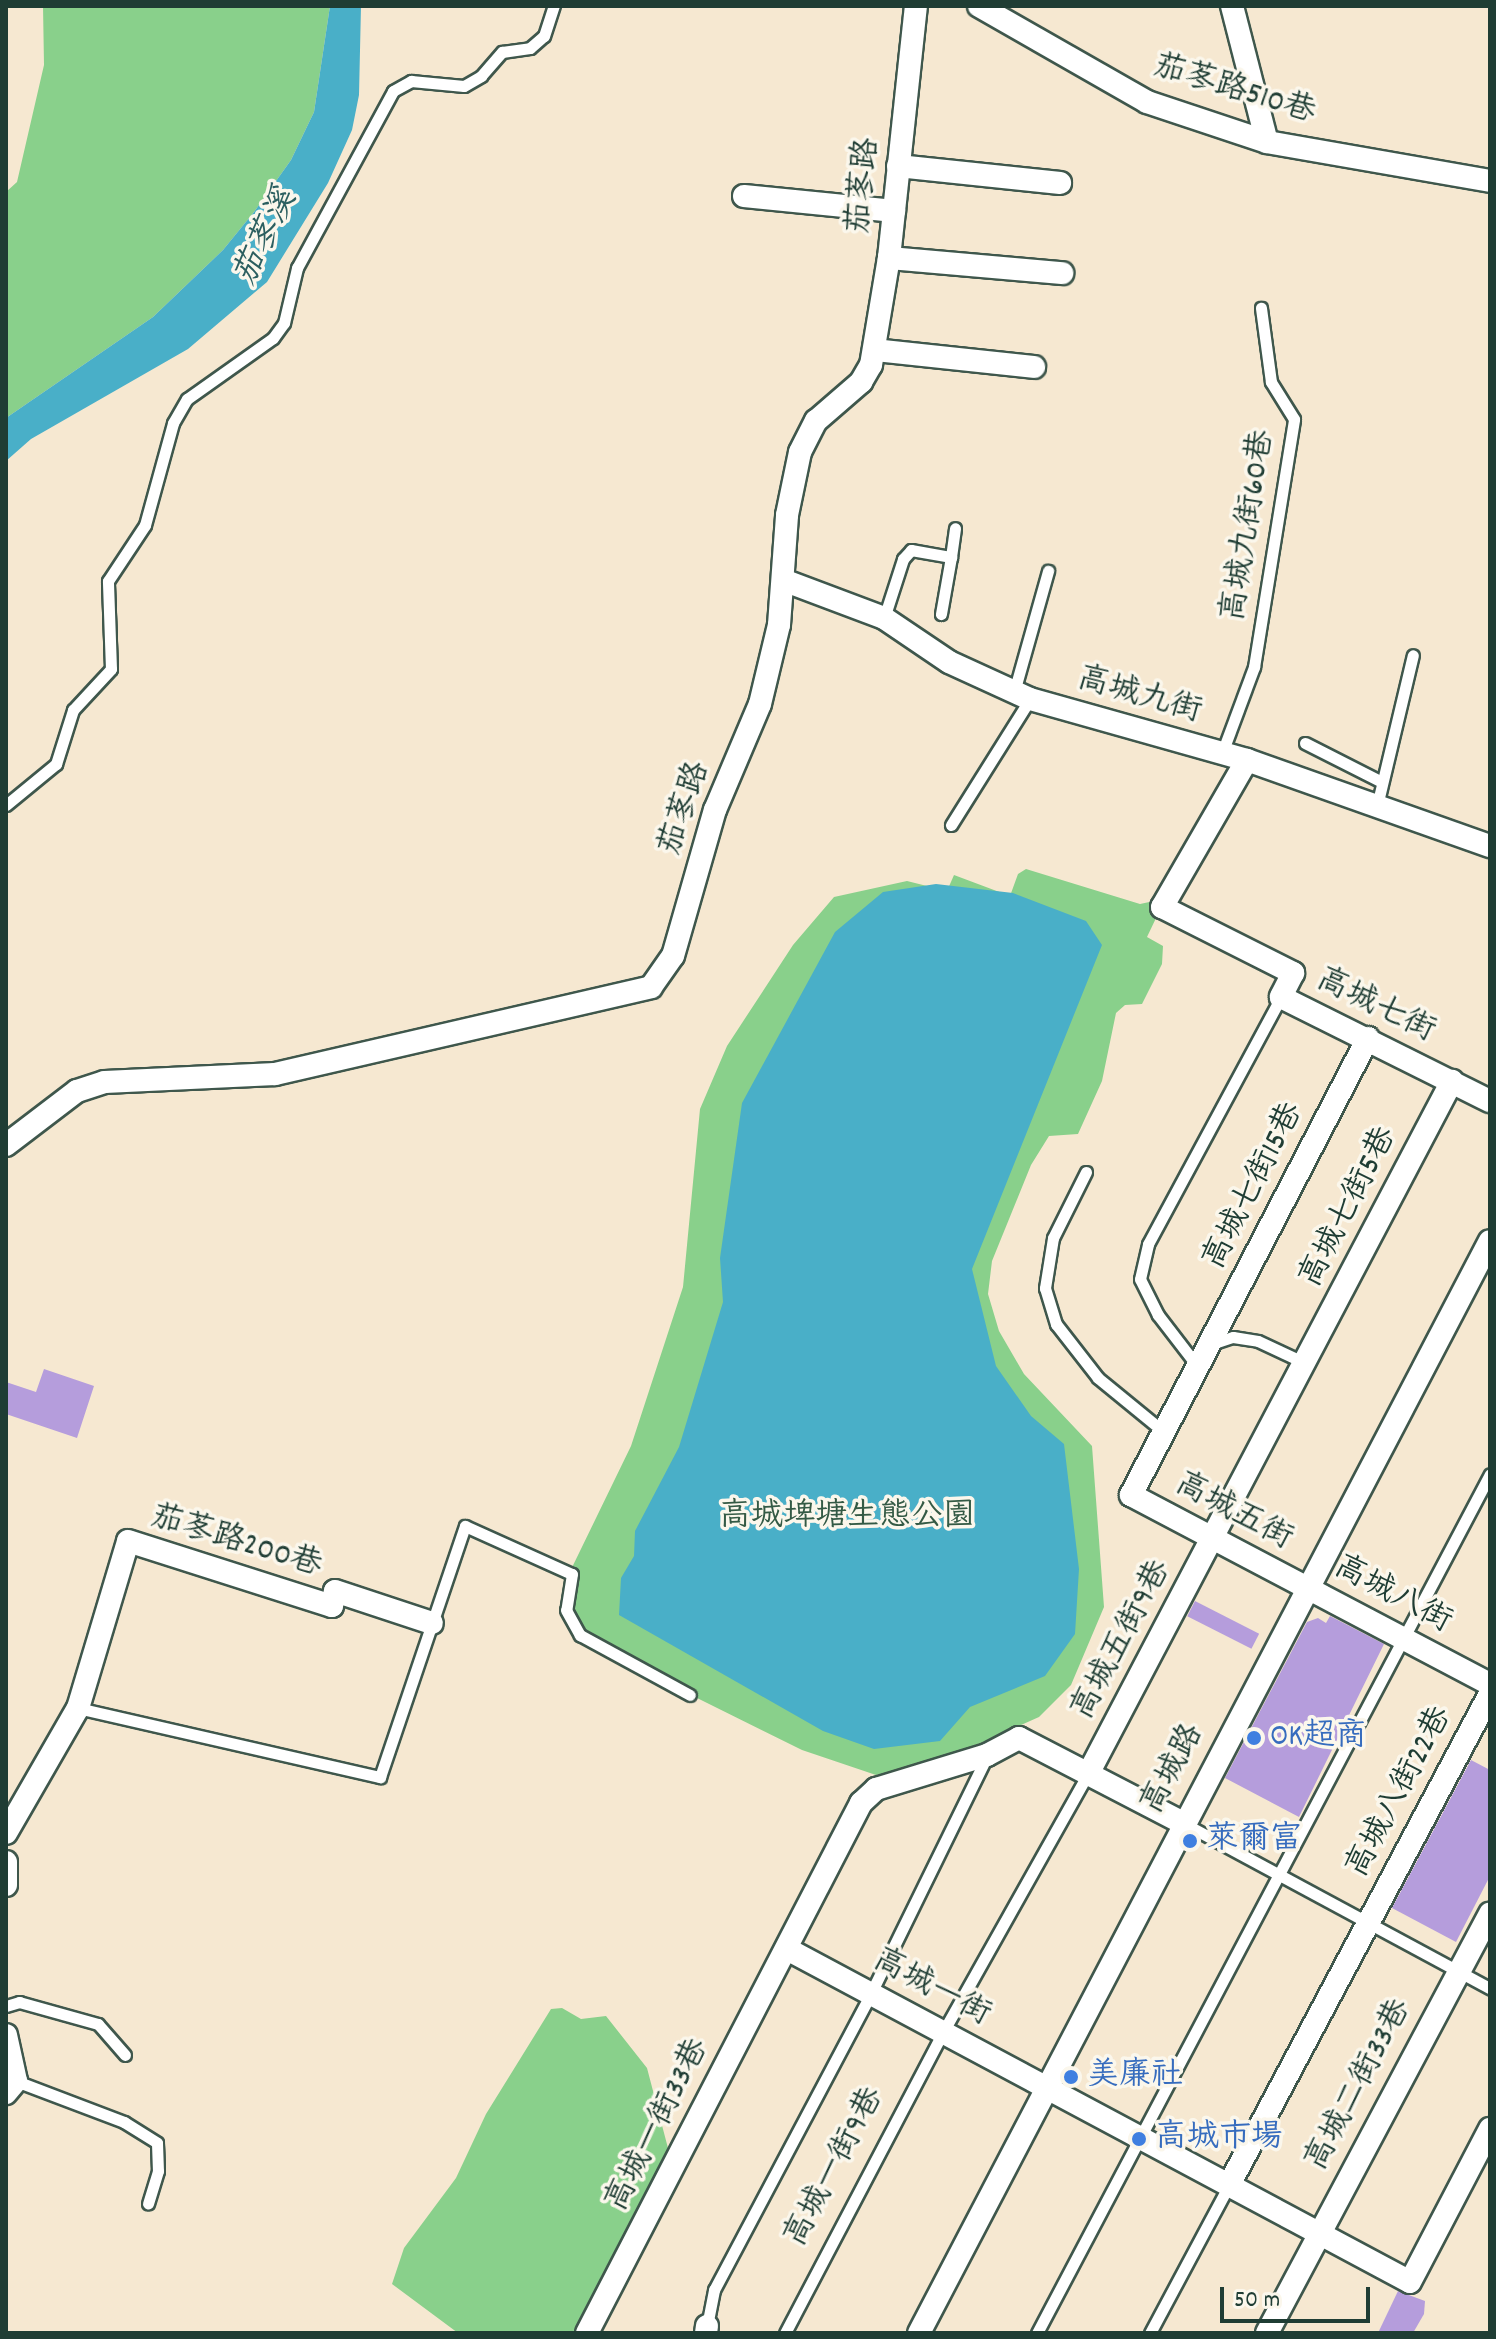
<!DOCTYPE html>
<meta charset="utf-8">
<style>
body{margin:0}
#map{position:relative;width:1496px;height:2339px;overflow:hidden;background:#f6e8d1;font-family:Dekko,"LXGW WenKai TC",sans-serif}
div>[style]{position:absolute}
.green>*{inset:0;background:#89d08b}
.water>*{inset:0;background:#49afc8}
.building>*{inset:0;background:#b59ddc;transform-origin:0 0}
.roads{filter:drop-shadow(2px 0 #3f574c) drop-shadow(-2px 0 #3f574c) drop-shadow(0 2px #3f574c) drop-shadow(0 -2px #3f574c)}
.service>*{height:11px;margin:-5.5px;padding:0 5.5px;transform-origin:5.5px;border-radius:5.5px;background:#fff}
.minor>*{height:22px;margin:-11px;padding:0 11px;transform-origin:11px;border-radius:11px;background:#fff}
.dots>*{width:22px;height:22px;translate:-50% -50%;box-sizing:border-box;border:4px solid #fbf7ec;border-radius:50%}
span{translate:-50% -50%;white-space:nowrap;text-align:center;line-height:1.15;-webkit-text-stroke:7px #fbf7ec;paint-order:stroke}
.street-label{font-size:32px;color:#1f3d34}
.park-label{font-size:32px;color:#345a45}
.shop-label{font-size:32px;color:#366cbe}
.left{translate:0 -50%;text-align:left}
.water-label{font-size:34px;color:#2c5f60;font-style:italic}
.frame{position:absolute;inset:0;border:8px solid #1f3d34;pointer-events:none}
.scale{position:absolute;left:1220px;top:2287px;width:150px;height:36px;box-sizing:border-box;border:4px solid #1f3d34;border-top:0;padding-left:10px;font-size:24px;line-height:28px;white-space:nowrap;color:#1f3d34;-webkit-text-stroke:6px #fbf7ec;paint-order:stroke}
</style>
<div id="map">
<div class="green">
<div style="clip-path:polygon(43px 6px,330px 6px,314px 112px,291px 160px,254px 212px,223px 250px,153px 317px,6px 418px,6px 192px,17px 182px,44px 65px)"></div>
<div style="clip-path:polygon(1026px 869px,1140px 904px,1154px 901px,1157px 916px,1147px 937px,1163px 946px,1162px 964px,1142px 1004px,1125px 1005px,1116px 1013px,1102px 1081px,1078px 1134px,1049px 1136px,1031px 1165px,992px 1261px,988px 1294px,999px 1331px,1024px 1374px,1092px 1446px,1104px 1607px,1071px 1685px,1039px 1717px,934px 1764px,876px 1775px,802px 1750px,693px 1696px,602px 1643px,574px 1620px,563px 1586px,631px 1446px,683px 1287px,700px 1109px,727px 1046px,793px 945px,834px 897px,907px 881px,947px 891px,954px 875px,1010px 896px,1018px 874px)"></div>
<div style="clip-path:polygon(562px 2008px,581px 2019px,606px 2016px,647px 2068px,669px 2152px,578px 2333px,458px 2333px,392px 2284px,404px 2248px,456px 2178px,486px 2114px,551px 2009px)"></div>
</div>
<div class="water">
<div style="clip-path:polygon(330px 6px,361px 6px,359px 95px,352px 130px,328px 183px,267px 282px,188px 349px,31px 439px,6px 461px,6px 418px,153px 317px,223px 250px,254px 212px,291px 160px,314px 112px)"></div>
<div style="clip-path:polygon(936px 884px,1013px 893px,1086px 921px,1102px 945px,972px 1269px,996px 1366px,1031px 1416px,1064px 1444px,1079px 1569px,1075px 1634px,1045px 1676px,970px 1707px,940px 1741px,874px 1749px,823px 1731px,619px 1615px,621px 1578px,634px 1556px,635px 1531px,679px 1447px,723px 1302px,720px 1258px,742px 1103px,835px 932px,883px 892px)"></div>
</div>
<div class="building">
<div style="clip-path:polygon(44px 1369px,94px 1386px,77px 1438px,6px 1414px,6px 1382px,36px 1392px)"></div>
<div style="left:1195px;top:1601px;width:72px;height:17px;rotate:27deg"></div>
<div style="clip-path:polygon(1330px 1616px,1384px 1644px,1299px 1817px,1225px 1778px,1307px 1622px,1318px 1618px,1326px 1623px)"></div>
<div style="clip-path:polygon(1471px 1760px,1490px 1770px,1490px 1876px,1456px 1942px,1392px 1908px)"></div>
<div style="clip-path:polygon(1398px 2291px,1425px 2301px,1424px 2314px,1413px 2333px,1378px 2333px)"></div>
</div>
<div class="roads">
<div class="service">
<div style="left:951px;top:557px;width:29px;rotate:-82deg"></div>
<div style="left:884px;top:618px;width:62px;rotate:-72.1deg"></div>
<div style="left:903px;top:559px;width:12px;rotate:-48deg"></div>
<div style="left:911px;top:550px;width:41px;rotate:9.9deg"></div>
<div style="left:951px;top:557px;width:58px;rotate:100deg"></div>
<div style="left:1014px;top:692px;width:126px;rotate:-74.3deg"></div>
<div style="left:1305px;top:743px;width:86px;rotate:26.9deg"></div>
<div style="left:1222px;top:753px;width:92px;rotate:-69.6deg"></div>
<div style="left:1254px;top:667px;width:251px;rotate:-80.8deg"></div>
<div style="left:1294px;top:419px;width:44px;rotate:-121.9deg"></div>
<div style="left:1271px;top:382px;width:75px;rotate:-97.7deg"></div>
<div style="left:6px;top:805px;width:65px;rotate:-39.4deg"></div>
<div style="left:56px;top:764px;width:57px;rotate:-72.5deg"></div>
<div style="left:73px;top:710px;width:56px;rotate:-47.2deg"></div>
<div style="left:111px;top:669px;width:88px;rotate:-92deg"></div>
<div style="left:108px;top:581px;width:67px;rotate:-56.5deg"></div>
<div style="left:145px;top:525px;width:106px;rotate:-74.6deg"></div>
<div style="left:173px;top:423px;width:28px;rotate:-60deg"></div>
<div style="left:187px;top:399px;width:105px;rotate:-35.3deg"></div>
<div style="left:273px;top:338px;width:19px;rotate:-54deg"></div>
<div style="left:284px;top:323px;width:57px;rotate:-76.7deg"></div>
<div style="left:297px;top:268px;width:201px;rotate:-61.5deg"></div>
<div style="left:393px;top:91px;width:21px;rotate:-29deg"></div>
<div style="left:411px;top:81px;width:53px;rotate:5.4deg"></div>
<div style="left:464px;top:86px;width:20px;rotate:-30deg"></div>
<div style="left:481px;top:76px;width:32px;rotate:-49deg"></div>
<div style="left:502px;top:52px;width:28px;rotate:-8deg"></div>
<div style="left:530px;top:48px;width:18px;rotate:-41deg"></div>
<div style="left:544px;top:36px;width:32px;rotate:-72deg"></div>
<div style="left:1376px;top:810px;width:159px;rotate:-76.6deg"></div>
<div style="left:951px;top:825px;width:149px;rotate:-57.9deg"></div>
<div style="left:1086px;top:1172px;width:74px;rotate:116.6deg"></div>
<div style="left:1053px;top:1238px;width:51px;rotate:99.1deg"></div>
<div style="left:1045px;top:1288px;width:38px;rotate:73deg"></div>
<div style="left:1056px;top:1324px;width:68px;rotate:52.1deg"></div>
<div style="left:1098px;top:1378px;width:85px;rotate:39.3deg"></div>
<div style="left:1211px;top:1344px;width:23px;rotate:-18deg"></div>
<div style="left:1233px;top:1337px;width:25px;rotate:9deg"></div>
<div style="left:1258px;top:1341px;width:52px;rotate:25.1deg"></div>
<div style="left:1198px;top:1367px;width:66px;rotate:-127.6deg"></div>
<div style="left:1158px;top:1315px;width:40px;rotate:-116.6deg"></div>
<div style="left:1140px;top:1279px;width:36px;rotate:-77deg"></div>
<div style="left:1148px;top:1244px;width:281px;rotate:-61.7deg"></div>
<div style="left:78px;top:1708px;width:310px;rotate:12.9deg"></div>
<div style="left:380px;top:1777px;width:265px;rotate:-71.3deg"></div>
<div style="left:465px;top:1526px;width:117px;rotate:24.2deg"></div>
<div style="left:572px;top:1574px;width:36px;rotate:99deg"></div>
<div style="left:566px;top:1610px;width:29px;rotate:61deg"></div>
<div style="left:580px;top:1635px;width:125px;rotate:28.6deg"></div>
<div style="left:1183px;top:1823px;width:349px;rotate:28.3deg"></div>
<div style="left:6px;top:2006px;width:14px;rotate:-17deg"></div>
<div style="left:19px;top:2002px;width:82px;rotate:15.6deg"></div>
<div style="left:98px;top:2024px;width:41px;rotate:48.9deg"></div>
<div style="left:16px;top:2081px;width:116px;rotate:20.8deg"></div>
<div style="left:124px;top:2122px;width:39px;rotate:32deg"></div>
<div style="left:157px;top:2143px;width:28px;rotate:88deg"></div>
<div style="left:158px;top:2171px;width:34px;rotate:107deg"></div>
<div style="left:707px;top:2326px;width:37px;rotate:-79deg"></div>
<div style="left:714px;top:2290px;width:336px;rotate:-62.1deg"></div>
<div style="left:871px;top:1993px;width:264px;rotate:-63.9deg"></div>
<div style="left:785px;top:2333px;width:340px;rotate:-62.3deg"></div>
<div style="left:943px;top:2032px;width:296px;rotate:-60.7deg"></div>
<div style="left:1037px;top:2333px;width:971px;rotate:-62.19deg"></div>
<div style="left:1150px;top:2333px;width:168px;rotate:-61.9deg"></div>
</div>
<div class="minor">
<div style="left:979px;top:6px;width:193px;rotate:29.7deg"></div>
<div style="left:1147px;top:102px;width:126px;rotate:18.4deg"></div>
<div style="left:1267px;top:142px;width:226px;rotate:9.9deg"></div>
<div style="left:1232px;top:6px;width:140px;rotate:75.6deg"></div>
<div style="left:898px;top:166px;width:163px;rotate:6deg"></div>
<div style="left:744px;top:196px;width:151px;rotate:5.7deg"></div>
<div style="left:889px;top:258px;width:174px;rotate:5deg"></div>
<div style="left:875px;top:350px;width:160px;rotate:6.1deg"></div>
<div style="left:783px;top:580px;width:108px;rotate:20.6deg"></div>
<div style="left:884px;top:618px;width:78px;rotate:34.1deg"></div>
<div style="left:949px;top:662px;width:89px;rotate:24.6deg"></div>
<div style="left:1030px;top:699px;width:225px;rotate:15.7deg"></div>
<div style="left:1247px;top:760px;width:258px;rotate:19.5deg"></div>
<div style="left:1247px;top:760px;width:170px;rotate:120deg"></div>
<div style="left:1162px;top:907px;width:147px;rotate:26.7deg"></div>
<div style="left:1293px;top:973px;width:27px;rotate:117deg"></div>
<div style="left:1281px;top:997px;width:233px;rotate:26.5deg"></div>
<div style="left:1368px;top:1038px;width:515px;rotate:117.41deg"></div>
<div style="left:1131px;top:1495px;width:406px;rotate:27.8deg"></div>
<div style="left:6px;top:1145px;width:89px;rotate:-37.3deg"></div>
<div style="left:77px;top:1091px;width:29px;rotate:-18deg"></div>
<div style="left:105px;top:1082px;width:170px;rotate:-2.7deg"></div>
<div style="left:275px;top:1074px;width:386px;rotate:-13deg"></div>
<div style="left:651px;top:987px;width:38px;rotate:-55deg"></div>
<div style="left:673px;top:956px;width:152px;rotate:-74deg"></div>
<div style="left:715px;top:810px;width:115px;rotate:-67deg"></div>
<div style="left:760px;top:704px;width:81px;rotate:-76.5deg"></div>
<div style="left:779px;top:625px;width:110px;rotate:-85.8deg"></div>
<div style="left:787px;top:515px;width:64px;rotate:-78.3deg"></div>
<div style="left:800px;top:452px;width:35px;rotate:-63deg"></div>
<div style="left:816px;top:421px;width:60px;rotate:-40.9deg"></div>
<div style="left:861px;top:382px;width:20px;rotate:-60deg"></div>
<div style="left:871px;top:365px;width:109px;rotate:-80.5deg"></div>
<div style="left:889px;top:258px;width:253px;rotate:-83.9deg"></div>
<div style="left:1088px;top:1774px;width:783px;rotate:-62.29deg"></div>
<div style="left:6px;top:1833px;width:144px;rotate:-60.1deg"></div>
<div style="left:78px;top:1708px;width:174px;rotate:-73.3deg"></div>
<div style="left:128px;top:1541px;width:214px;rotate:17.7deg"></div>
<div style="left:332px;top:1606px;width:15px;rotate:-79deg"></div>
<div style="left:335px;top:1591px;width:102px;rotate:18.3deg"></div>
<div style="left:6px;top:1862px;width:23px;rotate:90deg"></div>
<div style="left:787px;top:1949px;width:706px;rotate:28.12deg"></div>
<div style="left:1410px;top:2282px;width:173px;rotate:-62.4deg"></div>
<div style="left:6px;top:2035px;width:47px;rotate:77.7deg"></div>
<div style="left:16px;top:2081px;width:16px;rotate:130deg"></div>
<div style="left:1229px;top:2185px;width:556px;rotate:-62.01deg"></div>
<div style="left:587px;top:2333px;width:597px;rotate:-62.66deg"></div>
<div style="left:861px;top:1803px;width:21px;rotate:-43deg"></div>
<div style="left:876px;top:1789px;width:116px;rotate:-17deg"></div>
<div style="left:987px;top:1755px;width:36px;rotate:-28deg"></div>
<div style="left:1019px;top:1738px;width:185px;rotate:27.4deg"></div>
<div style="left:706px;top:2333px;width:7px;rotate:-82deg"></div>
<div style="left:919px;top:2333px;width:1232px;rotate:-62.4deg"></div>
<div style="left:1267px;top:2333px;width:475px;rotate:-62deg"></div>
</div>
</div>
<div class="dots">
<div style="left:1254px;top:1738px;background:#3f7fe0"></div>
<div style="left:1190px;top:1841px;background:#3f7fe0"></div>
<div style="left:1071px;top:2077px;background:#3f7fe0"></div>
<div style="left:1139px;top:2139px;background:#3f7fe0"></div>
</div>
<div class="street-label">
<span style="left:1234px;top:91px;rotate:17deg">茄苳路510巷</span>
<span style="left:865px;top:186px;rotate:-84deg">茄苳路</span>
<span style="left:1250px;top:526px;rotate:-81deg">高城九街60巷</span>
<span style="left:1139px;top:697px;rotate:16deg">高城九街</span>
<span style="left:686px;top:809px;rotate:-71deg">茄苳路</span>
<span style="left:1375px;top:1007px;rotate:26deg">高城七街</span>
<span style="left:1255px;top:1187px;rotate:-63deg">高城七街15巷</span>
<span style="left:1350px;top:1208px;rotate:-63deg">高城七街5巷</span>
<span style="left:1233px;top:1513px;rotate:28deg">高城五街</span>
<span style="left:236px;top:1543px;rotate:17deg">茄苳路200巷</span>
<span style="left:1392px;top:1596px;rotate:28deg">高城八街</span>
<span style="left:1123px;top:1641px;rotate:-62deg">高城五街9巷</span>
<span style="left:1174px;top:1770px;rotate:-62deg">高城路</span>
<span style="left:1401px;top:1793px;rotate:-62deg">高城八街22巷</span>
<span style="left:931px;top:1989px;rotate:28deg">高城一街</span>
<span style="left:1360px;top:2086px;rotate:-62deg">高城二街33巷</span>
<span style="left:659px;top:2126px;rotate:-63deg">高城一街33巷</span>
<span style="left:836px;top:2168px;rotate:-62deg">高城一街9巷</span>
</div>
<div class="park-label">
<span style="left:847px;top:1518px">高城埤塘生態公園</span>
</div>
<div class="shop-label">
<span class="left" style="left:1270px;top:1738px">OK超商</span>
<span class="left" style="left:1206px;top:1841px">萊爾富</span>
<span class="left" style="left:1087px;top:2077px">美廉社</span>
<span class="left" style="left:1155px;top:2139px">高城市場</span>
</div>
<div class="water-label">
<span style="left:267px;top:238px;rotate:-64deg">茄苳溪</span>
</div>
<div class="frame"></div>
<div class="scale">50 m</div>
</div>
